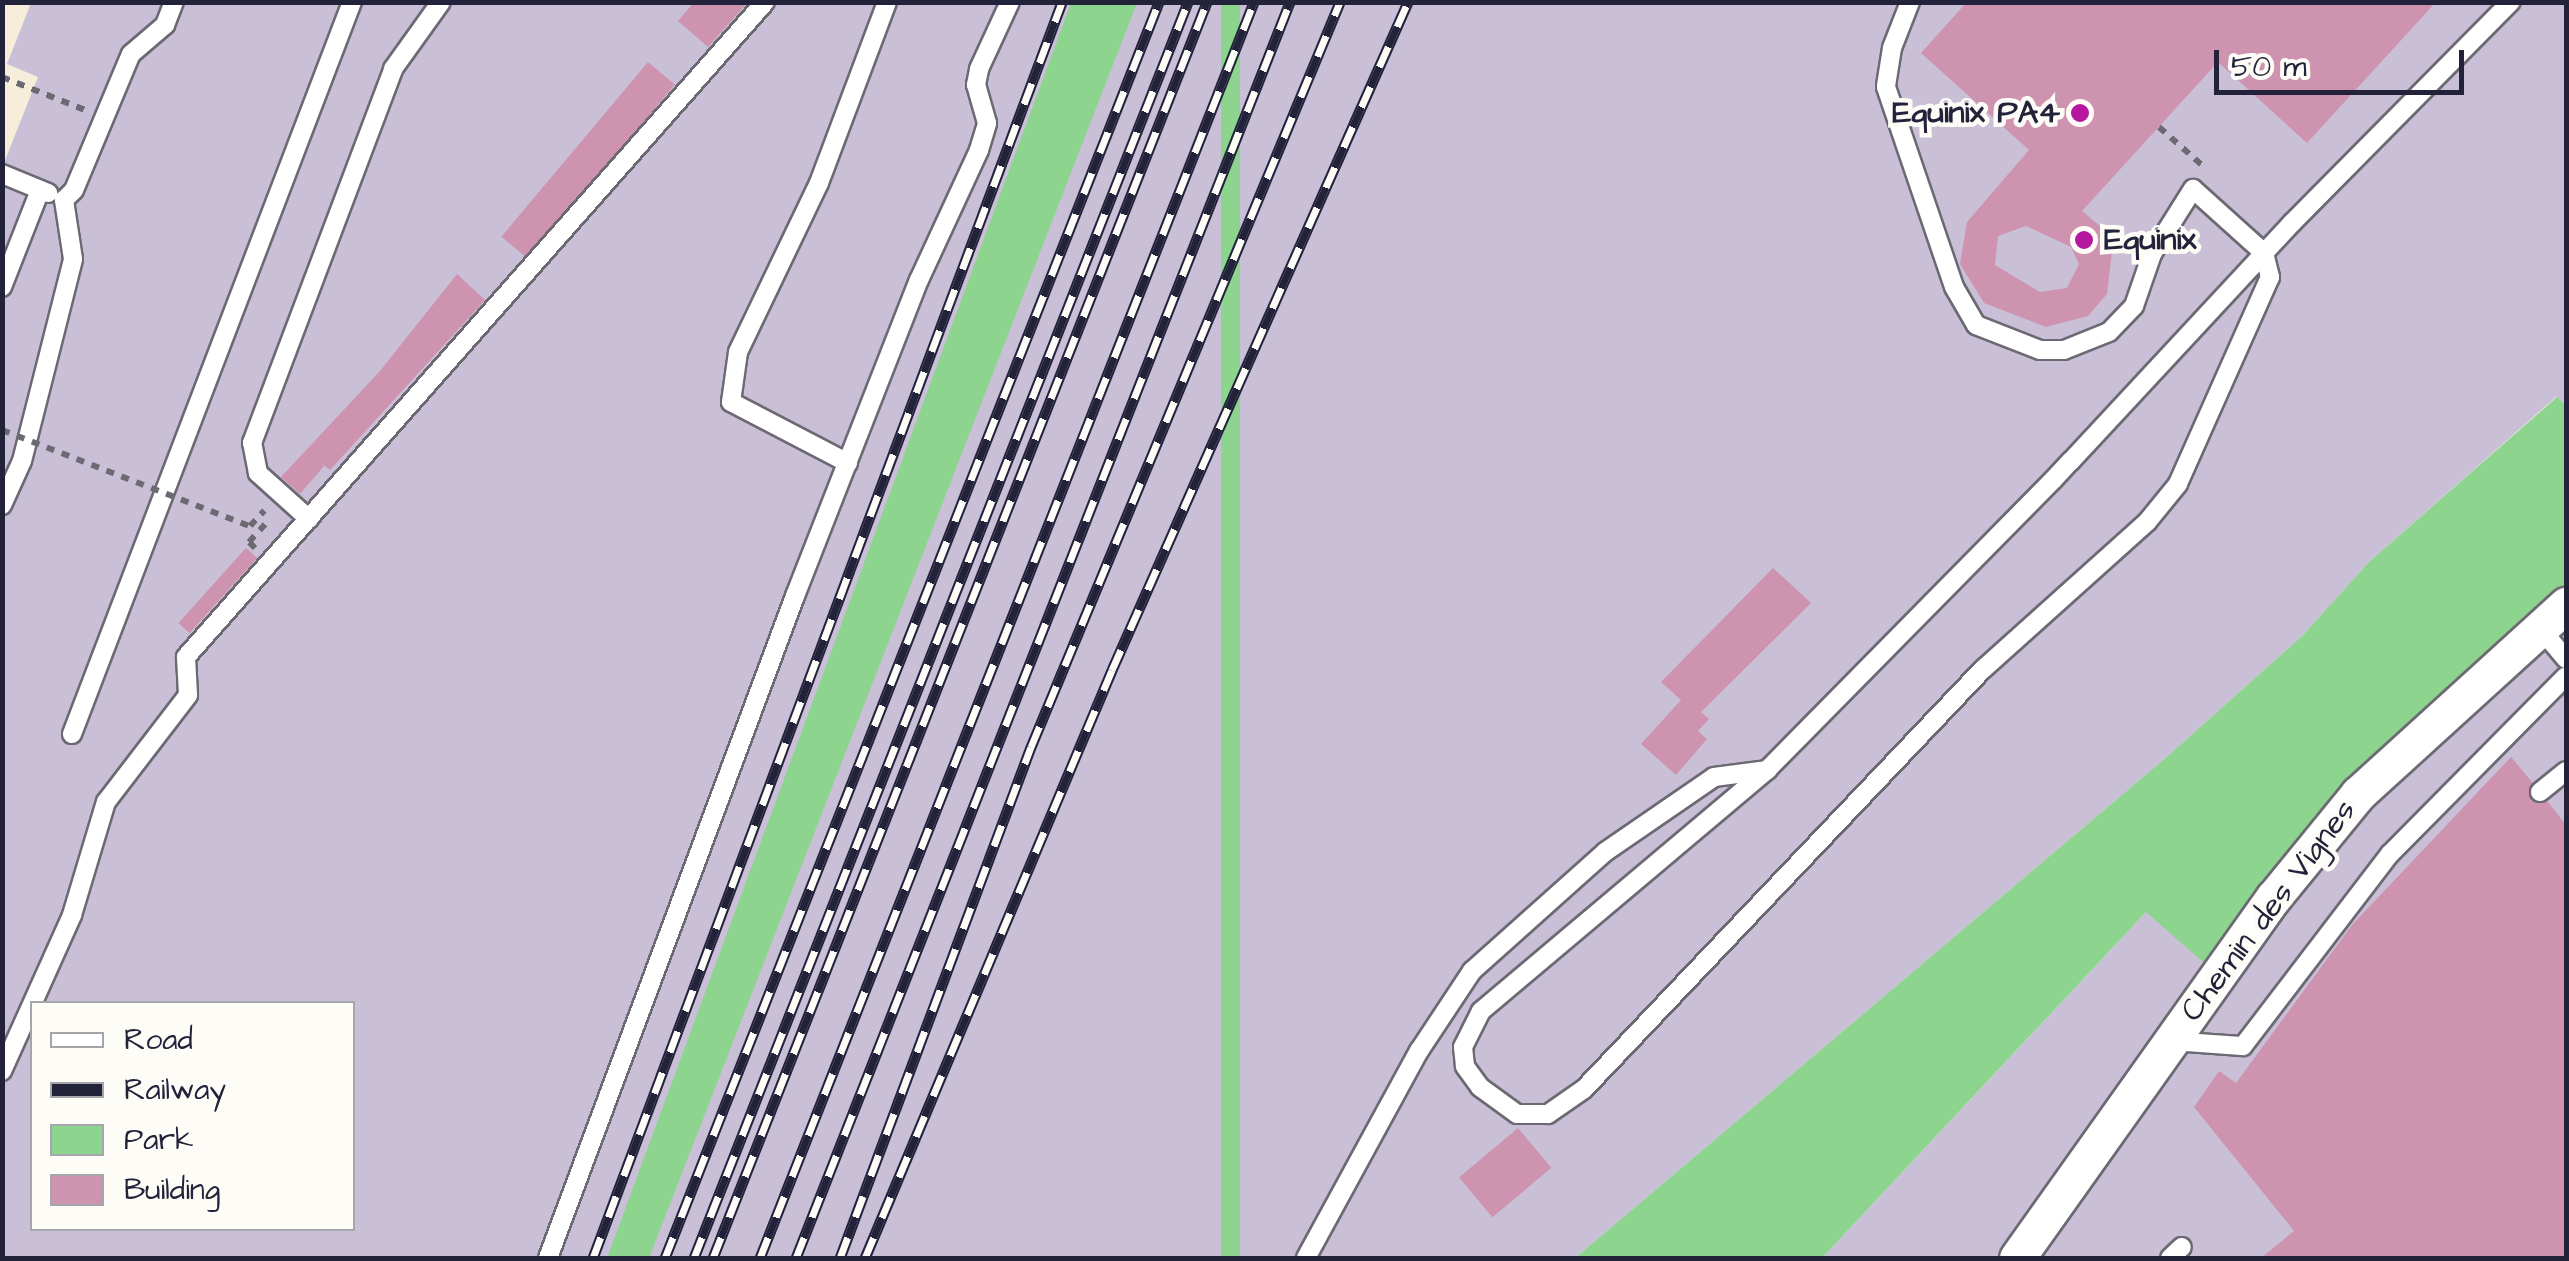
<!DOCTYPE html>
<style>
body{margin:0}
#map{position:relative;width:2569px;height:1261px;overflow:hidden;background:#f6edda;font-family:"Architects Daughter",sans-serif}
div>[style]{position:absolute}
.industrial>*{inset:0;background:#c9bfd7}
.green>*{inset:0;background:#8dd48f;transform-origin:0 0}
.building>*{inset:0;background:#ce93af;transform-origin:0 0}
.path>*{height:6px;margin-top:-3px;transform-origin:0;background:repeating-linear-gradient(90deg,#6c6973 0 8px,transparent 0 16px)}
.roads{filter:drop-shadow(2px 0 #6c6973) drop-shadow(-2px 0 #6c6973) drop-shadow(0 2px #6c6973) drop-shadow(0 -2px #6c6973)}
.service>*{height:18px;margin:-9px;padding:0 9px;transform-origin:9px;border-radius:9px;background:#fff}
.minor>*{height:35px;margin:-17.5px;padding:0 17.5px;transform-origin:17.5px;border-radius:17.5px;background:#fff}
.rail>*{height:11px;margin-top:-5.5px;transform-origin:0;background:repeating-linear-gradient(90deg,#fdfcf7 0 22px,#22223b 0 44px);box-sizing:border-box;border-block:2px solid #22223b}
.path-bridge>*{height:6px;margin-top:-3px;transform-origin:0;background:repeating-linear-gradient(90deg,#6c6973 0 8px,transparent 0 16px)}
.dots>*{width:28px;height:28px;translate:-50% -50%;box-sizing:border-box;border:5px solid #fdfcf7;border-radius:50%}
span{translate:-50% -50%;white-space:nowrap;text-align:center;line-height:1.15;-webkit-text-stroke:9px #fdfcf7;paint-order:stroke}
.poi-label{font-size:32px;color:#22223b;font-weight:700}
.right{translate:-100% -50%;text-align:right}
.left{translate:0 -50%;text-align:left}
.street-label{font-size:32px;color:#22223b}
.frame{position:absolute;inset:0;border:5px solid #22223b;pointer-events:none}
.legend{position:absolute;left:30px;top:1001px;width:325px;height:230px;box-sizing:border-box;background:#fdfcf7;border:2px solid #a5a5ac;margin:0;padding:12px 18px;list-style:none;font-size:30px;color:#22223b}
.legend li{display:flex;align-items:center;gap:20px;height:50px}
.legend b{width:50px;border:2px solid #a5a5ac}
.scale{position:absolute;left:2214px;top:50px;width:250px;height:45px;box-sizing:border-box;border:5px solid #22223b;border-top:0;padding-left:12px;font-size:30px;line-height:35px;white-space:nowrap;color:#22223b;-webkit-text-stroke:8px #fdfcf7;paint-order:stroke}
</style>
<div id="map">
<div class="industrial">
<div style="clip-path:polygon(evenodd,31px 3px,2566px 3px,2566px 406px,2556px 397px,2369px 562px,2303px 635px,2169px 755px,1575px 1258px,3px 1258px,2px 168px,38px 77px,7px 64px,31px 3px,32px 1004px,352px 1004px,352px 1228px,32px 1228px,32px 1004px)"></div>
<div style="clip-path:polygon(2566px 584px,2566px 1258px,1822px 1258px,2147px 911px,2205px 964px,2345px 782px)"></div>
</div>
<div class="green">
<div style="clip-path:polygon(1071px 3px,1137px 3px,649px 1258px,607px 1258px)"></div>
<div style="left:1221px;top:3px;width:19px;height:1349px"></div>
<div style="clip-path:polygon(2557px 397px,2566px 406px,2566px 584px,2345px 782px,2205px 964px,2146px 912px,1822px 1258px,1575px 1258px,2169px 755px,2303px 635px,2369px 562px)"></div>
</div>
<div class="building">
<div style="clip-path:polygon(694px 2px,748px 2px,708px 47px,678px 21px)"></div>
<div style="clip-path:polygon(evenodd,1967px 2px,2436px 2px,2307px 143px,2218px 62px,2082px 211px,2100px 226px,2112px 252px,2107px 294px,2088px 316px,2046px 327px,1984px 303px,1960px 264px,1967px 222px,2029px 150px,1921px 53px,1967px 2px,2026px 226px,2071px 247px,2079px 264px,2067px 288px,2040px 292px,1995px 265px,1998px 236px,2026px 226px)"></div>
<div style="left:648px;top:62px;width:35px;height:228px;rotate:40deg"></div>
<div style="clip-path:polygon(457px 274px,485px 300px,330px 470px,317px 460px,324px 466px,300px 494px,281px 477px,380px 371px)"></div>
<div style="left:246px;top:548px;width:15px;height:101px;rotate:42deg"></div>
<div style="clip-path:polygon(1773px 568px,1811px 603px,1701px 712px,1709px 719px,1698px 731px,1707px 739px,1676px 775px,1641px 744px,1681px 700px,1661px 682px)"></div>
<div style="clip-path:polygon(2511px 757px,2532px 782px,2531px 801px,2548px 802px,2566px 825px,2566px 1258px,2261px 1258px,2294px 1231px,2194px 1107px,2219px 1071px,2236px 1083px,2352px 925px)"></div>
<div style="left:1518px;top:1128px;width:52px;height:77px;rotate:50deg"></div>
</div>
<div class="path">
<div style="left:2px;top:77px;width:89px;rotate:21.7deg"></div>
<div style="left:2159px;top:127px;width:60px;rotate:41.6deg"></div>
<div style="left:250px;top:526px;width:21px;rotate:-47deg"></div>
<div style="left:255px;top:548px;width:8px;rotate:-135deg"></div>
<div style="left:249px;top:542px;width:24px;rotate:-48deg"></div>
</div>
<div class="roads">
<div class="service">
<div style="left:1910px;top:2px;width:49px;rotate:111.4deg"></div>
<div style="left:1892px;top:48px;width:39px;rotate:99deg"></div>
<div style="left:1886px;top:87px;width:211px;rotate:71.2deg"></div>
<div style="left:1954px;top:287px;width:44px;rotate:59.9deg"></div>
<div style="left:1976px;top:325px;width:69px;rotate:21.3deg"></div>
<div style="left:2040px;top:350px;width:24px"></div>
<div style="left:2064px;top:350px;width:48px;rotate:-21.8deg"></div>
<div style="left:2109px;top:332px;width:36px;rotate:-46deg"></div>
<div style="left:2134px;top:306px;width:55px;rotate:-70.9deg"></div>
<div style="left:2152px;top:254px;width:77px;rotate:-57.8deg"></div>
<div style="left:2193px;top:189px;width:96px;rotate:42deg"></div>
<div style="left:2264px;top:253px;width:25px;rotate:76deg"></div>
<div style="left:2270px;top:277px;width:227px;rotate:114deg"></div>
<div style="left:2178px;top:484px;width:49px;rotate:129.2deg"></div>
<div style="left:2147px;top:522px;width:220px;rotate:138.1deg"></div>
<div style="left:1983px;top:669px;width:579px;rotate:133.53deg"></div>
<div style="left:1584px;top:1089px;width:44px;rotate:145.2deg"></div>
<div style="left:1548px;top:1114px;width:31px;rotate:180deg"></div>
<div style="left:1517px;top:1114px;width:46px;rotate:-143.9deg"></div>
<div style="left:1480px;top:1087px;width:26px;rotate:-126deg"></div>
<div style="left:1465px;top:1066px;width:19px;rotate:-96deg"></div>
<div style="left:1463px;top:1047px;width:40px;rotate:-63.4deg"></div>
<div style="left:1481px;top:1011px;width:375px;rotate:-40.1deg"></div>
<div style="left:1768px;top:769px;width:406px;rotate:-45.4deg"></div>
<div style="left:2053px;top:480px;width:26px;rotate:-47deg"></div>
<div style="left:2071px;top:461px;width:284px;rotate:-47.1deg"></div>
<div style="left:2264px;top:253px;width:41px;rotate:-47deg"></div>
<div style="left:2292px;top:223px;width:311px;rotate:-45.3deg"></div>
<div style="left:2px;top:174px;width:50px;rotate:22.4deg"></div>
<div style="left:2px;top:287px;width:104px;rotate:-68.6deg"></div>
<div style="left:848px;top:463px;width:132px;rotate:-152.5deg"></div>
<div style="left:731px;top:402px;width:50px;rotate:-82deg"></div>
<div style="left:738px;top:352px;width:187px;rotate:-64.4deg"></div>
<div style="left:819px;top:183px;width:193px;rotate:-69.4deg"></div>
<div style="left:2px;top:505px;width:48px;rotate:-65.6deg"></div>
<div style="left:22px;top:461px;width:208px;rotate:-75.8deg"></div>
<div style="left:73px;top:259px;width:60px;rotate:-98.7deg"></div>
<div style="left:64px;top:200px;width:14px;rotate:-45deg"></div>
<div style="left:74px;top:190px;width:147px;rotate:-67.3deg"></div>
<div style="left:131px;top:54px;width:45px;rotate:-40.5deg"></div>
<div style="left:165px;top:25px;width:25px;rotate:-69deg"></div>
<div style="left:309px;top:519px;width:69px;rotate:-138deg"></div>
<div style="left:258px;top:473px;width:31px;rotate:-101deg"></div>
<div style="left:252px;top:443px;width:400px;rotate:-69.3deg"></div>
<div style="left:393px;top:69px;width:82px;rotate:-54.4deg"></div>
<div style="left:2540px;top:628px;width:40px;rotate:50deg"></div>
<div style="left:72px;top:734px;width:784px;rotate:-69.07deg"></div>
<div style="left:2540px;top:792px;width:33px;rotate:-39deg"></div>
<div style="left:2171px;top:1041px;width:72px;rotate:4deg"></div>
<div style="left:2243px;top:1046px;width:242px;rotate:-52.6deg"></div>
<div style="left:2390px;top:854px;width:250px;rotate:-45.3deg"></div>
<div style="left:2px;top:1071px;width:171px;rotate:-65.8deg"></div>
<div style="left:72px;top:915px;width:118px;rotate:-73.3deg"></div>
<div style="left:106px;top:802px;width:135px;rotate:-52.5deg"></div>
<div style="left:188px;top:695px;width:38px;rotate:-93deg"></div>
<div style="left:186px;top:657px;width:874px;rotate:-48.52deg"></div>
<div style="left:548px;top:1258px;width:707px;rotate:-69.54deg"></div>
<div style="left:795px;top:596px;width:339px;rotate:-68.6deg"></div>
<div style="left:919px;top:280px;width:143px;rotate:-65.2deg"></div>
<div style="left:979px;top:150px;width:28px;rotate:-73deg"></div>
<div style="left:987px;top:123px;width:40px;rotate:-106deg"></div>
<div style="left:976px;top:85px;width:16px;rotate:-79deg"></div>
<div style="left:979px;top:69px;width:74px;rotate:-65.2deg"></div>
<div style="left:1306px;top:1258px;width:236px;rotate:-61.4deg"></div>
<div style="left:1419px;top:1051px;width:96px;rotate:-56.5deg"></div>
<div style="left:1472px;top:971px;width:178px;rotate:-41.8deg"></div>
<div style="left:1605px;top:852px;width:132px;rotate:-34.5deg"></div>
<div style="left:1714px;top:777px;width:54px;rotate:-7.4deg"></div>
<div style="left:2170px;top:1258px;width:16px;rotate:-43deg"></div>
</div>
<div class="minor">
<div style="left:2017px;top:1258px;width:443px;rotate:-54.6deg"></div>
<div style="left:2274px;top:897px;width:133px;rotate:-50.8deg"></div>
<div style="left:2358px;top:794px;width:281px;rotate:-42.3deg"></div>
</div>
</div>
<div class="rail">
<div style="left:593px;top:1258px;width:1341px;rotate:-69.52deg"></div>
<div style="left:665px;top:1258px;width:1350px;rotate:-68.53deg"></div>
<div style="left:694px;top:1258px;width:1350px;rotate:-68.53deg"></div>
<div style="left:713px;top:1258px;width:1350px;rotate:-68.53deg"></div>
<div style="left:760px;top:1258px;width:1350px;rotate:-68.53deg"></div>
<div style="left:796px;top:1258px;width:1350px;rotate:-68.53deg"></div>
<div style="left:840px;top:1258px;width:546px;rotate:-69.51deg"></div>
<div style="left:1031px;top:747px;width:807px;rotate:-67.47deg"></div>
<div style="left:865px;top:1258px;width:638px;rotate:-67.21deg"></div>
<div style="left:1112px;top:670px;width:731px;rotate:-66.1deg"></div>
</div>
<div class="path-bridge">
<div style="left:2px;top:430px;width:266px;rotate:21.2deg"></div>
</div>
<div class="dots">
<div style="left:2080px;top:113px;background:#b5179e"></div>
<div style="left:2084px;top:240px;background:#b5179e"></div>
</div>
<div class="poi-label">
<span class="right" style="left:2060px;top:113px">Equinix PA4</span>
<span class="left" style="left:2104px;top:240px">Equinix</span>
</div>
<div class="street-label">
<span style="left:2269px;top:911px;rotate:-53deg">Chemin des Vignes</span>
</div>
<div class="frame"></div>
<ul class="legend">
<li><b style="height:12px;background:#fff"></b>Road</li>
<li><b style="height:12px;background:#22223b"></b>Railway</li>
<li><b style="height:28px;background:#8dd48f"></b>Park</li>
<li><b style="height:28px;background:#ce93af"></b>Building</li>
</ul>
<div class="scale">50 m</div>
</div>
